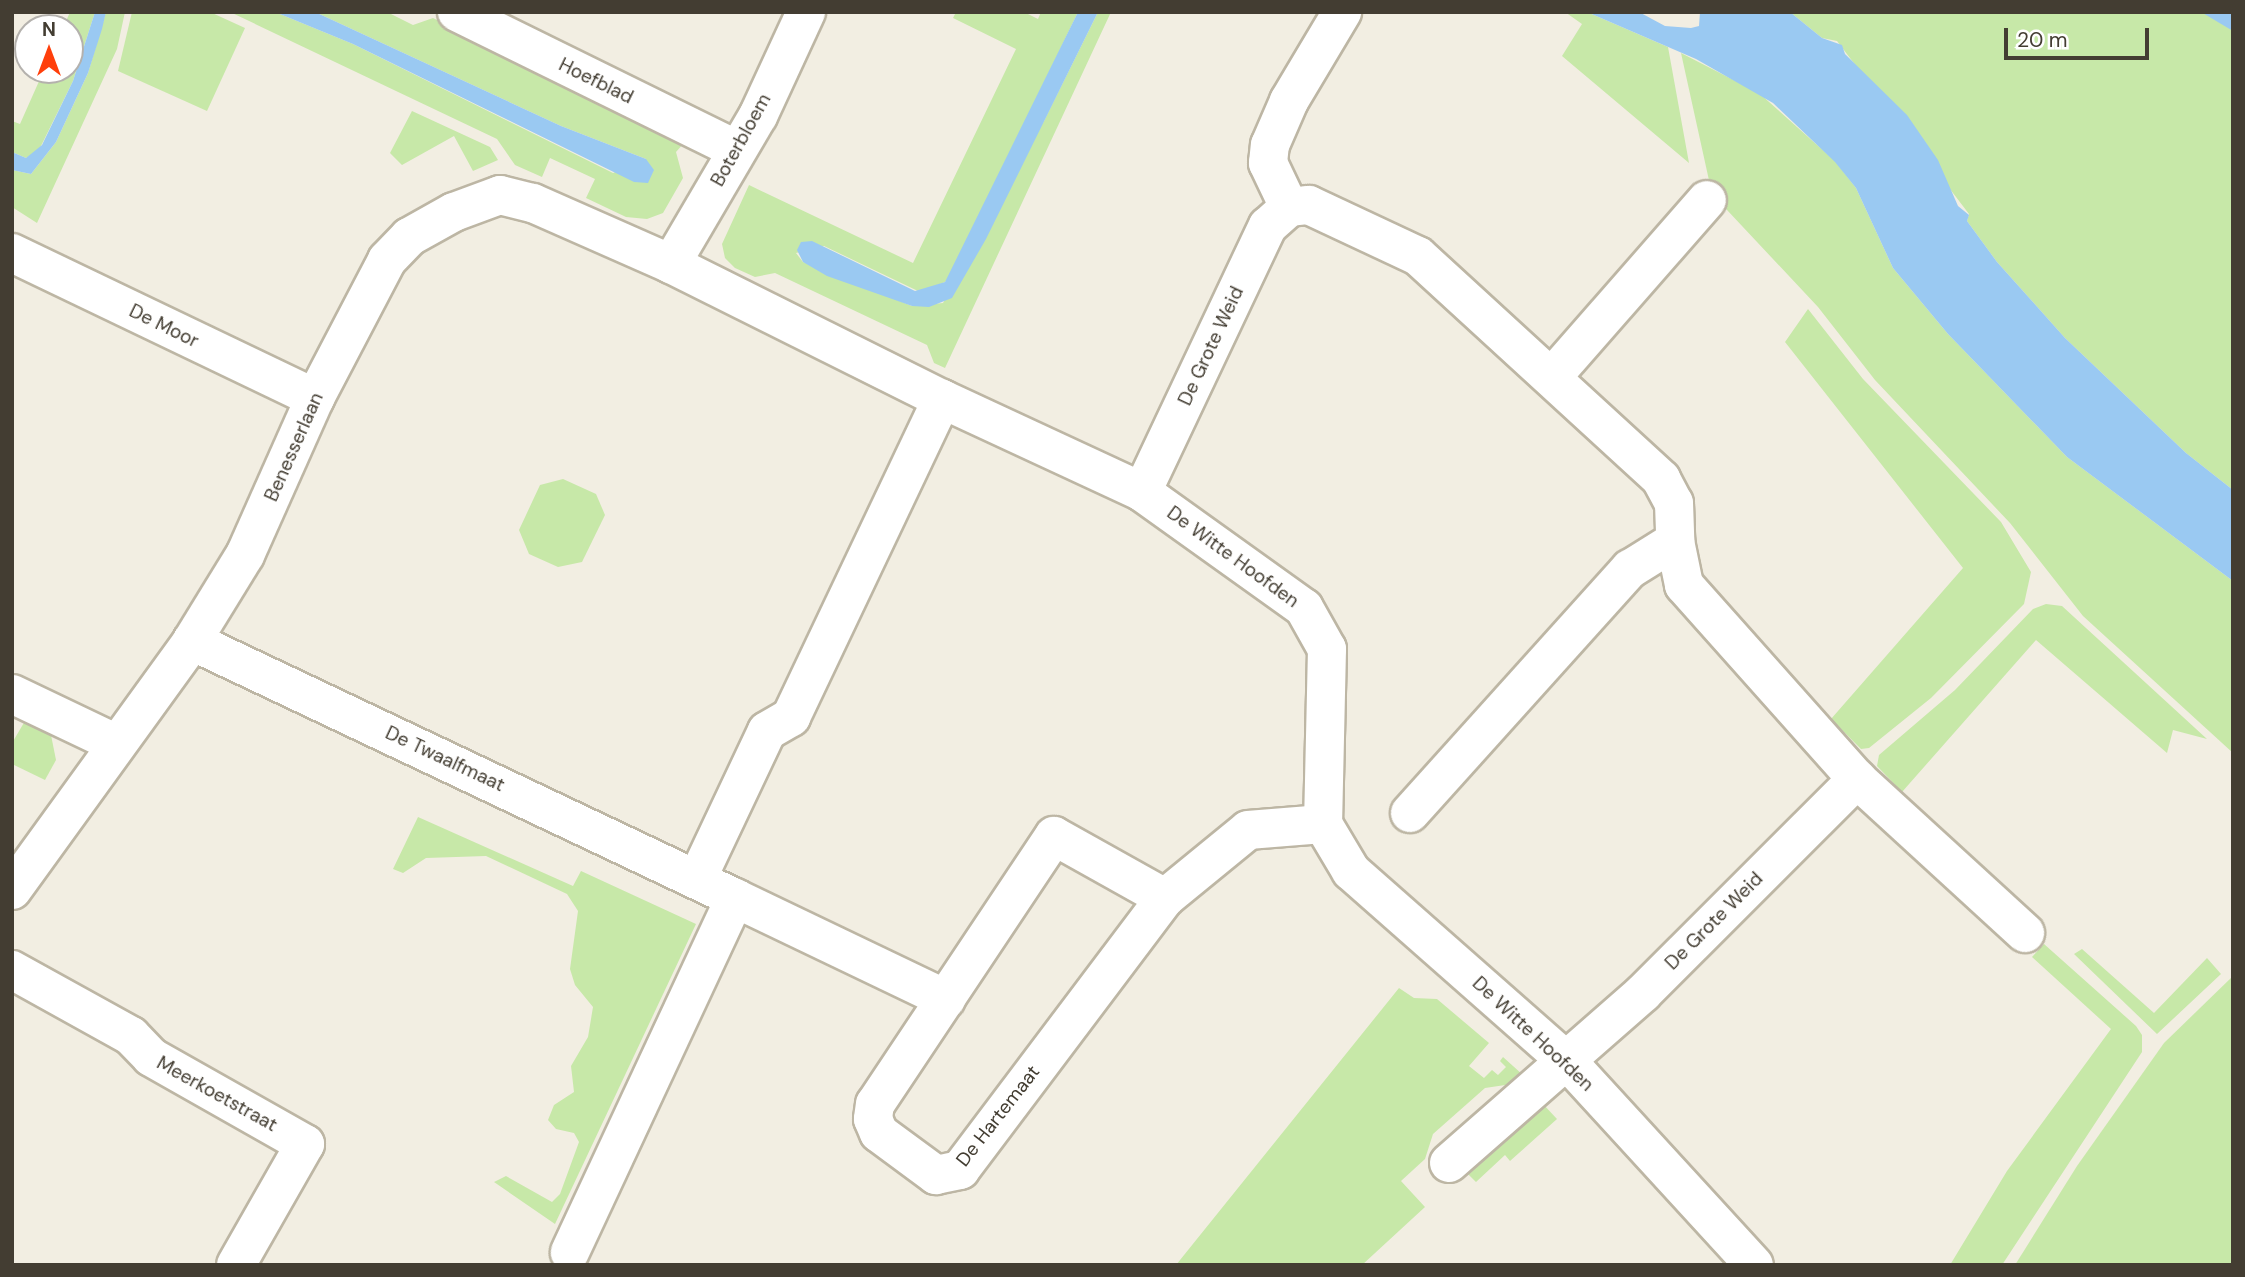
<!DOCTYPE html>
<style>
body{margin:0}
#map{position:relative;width:2245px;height:1277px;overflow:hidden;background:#f2eee2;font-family:"DM Sans",sans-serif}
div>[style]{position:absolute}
.green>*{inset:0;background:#c7e8a8}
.water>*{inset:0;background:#9ac9f2}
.roads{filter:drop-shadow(2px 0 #bdb6a4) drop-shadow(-2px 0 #bdb6a4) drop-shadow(0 2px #bdb6a4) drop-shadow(0 -2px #bdb6a4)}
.street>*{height:38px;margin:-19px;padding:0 19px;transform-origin:19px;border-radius:19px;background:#fff}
span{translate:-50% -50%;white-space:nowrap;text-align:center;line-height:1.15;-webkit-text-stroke:5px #fff;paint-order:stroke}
.street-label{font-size:19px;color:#433d32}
.frame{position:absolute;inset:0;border:14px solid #433d32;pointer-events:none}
.north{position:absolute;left:14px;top:14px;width:70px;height:70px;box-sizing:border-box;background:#fff;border:2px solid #b4b1ad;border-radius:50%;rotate:0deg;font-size:19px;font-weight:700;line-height:28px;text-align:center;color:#433d32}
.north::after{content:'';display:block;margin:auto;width:24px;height:32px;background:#ff3f0b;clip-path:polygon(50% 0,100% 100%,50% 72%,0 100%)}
.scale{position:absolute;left:2004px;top:28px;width:145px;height:32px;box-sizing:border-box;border:4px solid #433d32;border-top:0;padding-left:9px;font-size:21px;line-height:24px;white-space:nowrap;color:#433d32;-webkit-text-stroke:5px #fff;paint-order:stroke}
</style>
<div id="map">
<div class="green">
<div style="clip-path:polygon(70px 12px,95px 12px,73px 81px,38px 152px,26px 158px,12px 152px,12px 121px,20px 124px,44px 70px,70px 70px,70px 28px,63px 28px)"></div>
<div style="clip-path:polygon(106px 12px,125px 12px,117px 49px,37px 223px,12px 207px,12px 170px,31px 174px,56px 142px,88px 73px)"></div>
<div style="clip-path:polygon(132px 12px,210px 12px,245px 28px,207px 111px,118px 71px)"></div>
<div style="clip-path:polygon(230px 12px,275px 12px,353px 44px,613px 173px,646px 159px,561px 126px,315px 12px,387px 12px,413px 25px,433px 18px,684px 143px,676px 152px,683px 178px,663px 213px,647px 219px,626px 217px,586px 198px,595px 179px,550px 158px,542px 177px,515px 165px,497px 139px)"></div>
<div style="clip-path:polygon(956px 12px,1024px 12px,1038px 19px,1041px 12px,1078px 12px,953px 272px,945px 282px,920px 292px,824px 246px,796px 253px,803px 262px,912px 306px,943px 303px,1044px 121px,1098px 12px,1111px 12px,945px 368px,934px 363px,927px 345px,775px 273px,755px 277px,735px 268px,725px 258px,722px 244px,749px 185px,913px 263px,1016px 49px,953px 18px)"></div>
<div style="clip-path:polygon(1565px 12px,1587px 12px,1668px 47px,1689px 163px,1562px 56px,1582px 24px)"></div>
<div style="clip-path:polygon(1790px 12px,2233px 12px,2233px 490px,2186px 453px,2065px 338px,1997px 262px,1967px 221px,1969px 214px,1837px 41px,1822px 38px)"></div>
<div style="clip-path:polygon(1681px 53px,1759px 93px,1835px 161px,1856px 188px,1893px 268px,1948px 334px,2067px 457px,2233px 581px,2233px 753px,2083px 616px,2010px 523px,1875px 380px,1818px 307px,1712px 194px)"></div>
<div style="clip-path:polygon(412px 111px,490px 147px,498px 160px,473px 171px,454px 136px,402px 165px,390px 153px)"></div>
<div style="clip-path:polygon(1808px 309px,1863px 379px,2001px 522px,2031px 572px,2024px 604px,1931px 698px,1869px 748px,1861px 749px,1831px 719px,1963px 568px,1785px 342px)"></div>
<div style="clip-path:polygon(563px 479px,596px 494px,605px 515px,582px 562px,558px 567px,529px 554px,519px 530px,540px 485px)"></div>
<div style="clip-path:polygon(2046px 604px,2062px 606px,2207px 739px,2173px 730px,2167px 753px,2036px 640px,1902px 792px,1877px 766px,1879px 755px,1955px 690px,2033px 609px)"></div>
<div style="clip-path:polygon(25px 721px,51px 735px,56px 760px,45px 780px,12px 764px,12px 743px)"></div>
<div style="clip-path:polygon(418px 817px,573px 886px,581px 871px,696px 924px,555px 1224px,494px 1182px,506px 1176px,552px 1202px,560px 1194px,579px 1142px,574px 1133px,556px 1129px,548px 1120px,554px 1105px,574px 1092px,571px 1066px,588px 1037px,593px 1007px,575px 985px,570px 969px,578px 911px,567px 894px,486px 856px,426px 858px,403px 873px,393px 869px)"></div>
<div style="clip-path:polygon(2044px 944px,2136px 1026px,2142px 1035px,2142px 1052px,2002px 1265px,1950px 1265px,2007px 1171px,2111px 1029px,2032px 957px)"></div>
<div style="clip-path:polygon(2082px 949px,2154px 1013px,2207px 958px,2221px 974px,2157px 1034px,2074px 954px)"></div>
<div style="clip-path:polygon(2233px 976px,2233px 1265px,2015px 1265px,2077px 1166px,2164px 1043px)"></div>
<div style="clip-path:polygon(1399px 988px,1414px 998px,1437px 999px,1489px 1043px,1469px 1066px,1484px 1078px,1492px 1070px,1498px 1075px,1506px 1067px,1500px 1061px,1503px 1057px,1523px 1075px,1512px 1084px,1485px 1088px,1433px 1134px,1425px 1159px,1401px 1181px,1425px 1207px,1362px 1265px,1176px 1265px)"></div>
<div style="clip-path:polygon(1542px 1103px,1557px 1119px,1510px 1161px,1505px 1155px,1476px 1182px,1466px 1172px)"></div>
</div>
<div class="water">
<div style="clip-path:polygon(95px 12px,106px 12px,102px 29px,88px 73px,56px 142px,31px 174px,12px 170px,12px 152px,26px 158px,42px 145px,73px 81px)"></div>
<div style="clip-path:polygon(275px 12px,315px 12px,561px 126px,646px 159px,654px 170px,648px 183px,634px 182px,353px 44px)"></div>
<div style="clip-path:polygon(1078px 12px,1098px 12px,986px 239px,952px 298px,929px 307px,912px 306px,827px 276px,803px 262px,797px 250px,801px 242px,812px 241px,915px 291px,945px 282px)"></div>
<div style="clip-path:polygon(1587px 12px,1639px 12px,1665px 26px,1691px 28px,1699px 26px,1700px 12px,1790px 12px,1822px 38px,1842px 45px,1845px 54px,1907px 115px,1938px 160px,1958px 206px,1969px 215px,1967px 221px,1997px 262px,2065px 338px,2186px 453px,2233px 490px,2233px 581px,2067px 457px,1948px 334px,1893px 268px,1856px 188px,1835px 162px,1773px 103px,1696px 59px)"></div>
<div style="clip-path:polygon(2201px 12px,2233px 12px,2233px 31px)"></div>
</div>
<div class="roads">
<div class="street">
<div style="left:457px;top:12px;width:311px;rotate:26.2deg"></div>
<div style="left:1289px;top:207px;width:49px;rotate:-115.5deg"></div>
<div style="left:1268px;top:163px;width:18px;rotate:-84deg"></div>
<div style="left:1270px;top:145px;width:48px;rotate:-66.6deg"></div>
<div style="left:1289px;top:101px;width:104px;rotate:-59.2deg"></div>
<div style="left:12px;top:253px;width:336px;rotate:25.6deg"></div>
<div style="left:671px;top:264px;width:172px;rotate:-59.6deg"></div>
<div style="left:758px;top:116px;width:115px;rotate:-65.2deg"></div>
<div style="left:1552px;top:377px;width:235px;rotate:-48.8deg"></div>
<div style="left:1142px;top:492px;width:294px;rotate:-64.7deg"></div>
<div style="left:1268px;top:226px;width:28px;rotate:-42deg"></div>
<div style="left:1289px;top:207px;width:20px;rotate:-6deg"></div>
<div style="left:1309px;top:205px;width:120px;rotate:25.1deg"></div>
<div style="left:1418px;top:256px;width:330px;rotate:42.5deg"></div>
<div style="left:1661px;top:479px;width:27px;rotate:62deg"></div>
<div style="left:1674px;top:503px;width:38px;rotate:88deg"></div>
<div style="left:1675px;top:541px;width:45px;rotate:78.4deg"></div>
<div style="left:1684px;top:585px;width:260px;rotate:48.3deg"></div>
<div style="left:1857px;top:779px;width:228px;rotate:42.5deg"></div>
<div style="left:192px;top:641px;width:601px;rotate:25.33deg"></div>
<div style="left:735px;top:898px;width:391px;rotate:115deg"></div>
<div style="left:12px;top:694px;width:116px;rotate:25.5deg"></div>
<div style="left:1410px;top:813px;width:329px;rotate:-48deg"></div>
<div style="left:1630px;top:569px;width:53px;rotate:-31.9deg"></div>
<div style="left:698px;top:877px;width:161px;rotate:-64.7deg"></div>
<div style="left:767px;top:731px;width:28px;rotate:-30deg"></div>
<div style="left:791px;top:717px;width:352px;rotate:-64.6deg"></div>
<div style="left:12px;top:890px;width:307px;rotate:-54.1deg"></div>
<div style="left:192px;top:641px;width:101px;rotate:-58.4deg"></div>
<div style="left:245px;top:555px;width:172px;rotate:-66deg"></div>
<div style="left:315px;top:398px;width:156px;rotate:-62.4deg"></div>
<div style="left:387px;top:260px;width:32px;rotate:-46deg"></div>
<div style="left:409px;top:237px;width:51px;rotate:-29.1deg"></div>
<div style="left:454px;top:212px;width:49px;rotate:-20.3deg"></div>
<div style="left:500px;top:195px;width:34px;rotate:14deg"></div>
<div style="left:533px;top:203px;width:151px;rotate:23.8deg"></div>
<div style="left:671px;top:264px;width:303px;rotate:26.5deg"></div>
<div style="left:942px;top:399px;width:221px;rotate:24.9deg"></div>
<div style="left:1142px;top:492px;width:199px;rotate:35.6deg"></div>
<div style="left:1304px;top:608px;width:47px;rotate:60.7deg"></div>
<div style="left:1327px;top:649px;width:175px;rotate:91.3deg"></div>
<div style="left:1323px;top:824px;width:55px;rotate:59.2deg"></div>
<div style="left:1351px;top:871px;width:289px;rotate:41.4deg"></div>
<div style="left:1568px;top:1062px;width:275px;rotate:47.5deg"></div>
<div style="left:735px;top:898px;width:234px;rotate:25.6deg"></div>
<div style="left:1165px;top:898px;width:127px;rotate:-150.8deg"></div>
<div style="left:1054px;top:836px;width:322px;rotate:123.7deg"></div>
<div style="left:875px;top:1104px;width:15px;rotate:98deg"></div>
<div style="left:873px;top:1119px;width:15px;rotate:67deg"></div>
<div style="left:879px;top:1133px;width:71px;rotate:36.4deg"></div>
<div style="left:936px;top:1175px;width:25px;rotate:-12deg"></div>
<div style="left:960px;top:1170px;width:341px;rotate:-53deg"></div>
<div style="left:1165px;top:898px;width:107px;rotate:-39.3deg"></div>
<div style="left:1248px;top:830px;width:75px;rotate:-4.6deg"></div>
<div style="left:12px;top:970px;width:136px;rotate:29deg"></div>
<div style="left:131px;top:1036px;width:29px;rotate:46deg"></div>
<div style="left:151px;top:1057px;width:177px;rotate:29.5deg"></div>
<div style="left:305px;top:1144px;width:139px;rotate:119.7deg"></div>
<div style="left:1449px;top:1163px;width:258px;rotate:-41.2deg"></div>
<div style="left:1643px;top:993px;width:303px;rotate:-45deg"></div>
</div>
</div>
<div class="street-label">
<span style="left:596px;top:81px;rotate:26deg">Hoefblad</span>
<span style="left:741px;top:140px;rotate:-61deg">Boterbloem</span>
<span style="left:164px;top:326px;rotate:26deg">De Moor</span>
<span style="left:1211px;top:346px;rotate:-65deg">De Grote Weid</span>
<span style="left:294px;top:447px;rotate:-66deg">Benesserlaan</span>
<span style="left:1233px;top:557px;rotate:36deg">De Witte Hoofden</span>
<span style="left:445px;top:759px;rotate:25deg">De Twaalfmaat</span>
<span style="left:1714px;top:921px;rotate:-45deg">De Grote Weid</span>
<span style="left:1533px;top:1034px;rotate:43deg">De Witte Hoofden</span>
<span style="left:217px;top:1094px;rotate:29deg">Meerkoetstraat</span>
<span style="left:998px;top:1116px;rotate:-52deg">De Hartemaat</span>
</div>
<div class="frame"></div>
<div class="north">N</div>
<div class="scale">20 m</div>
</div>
